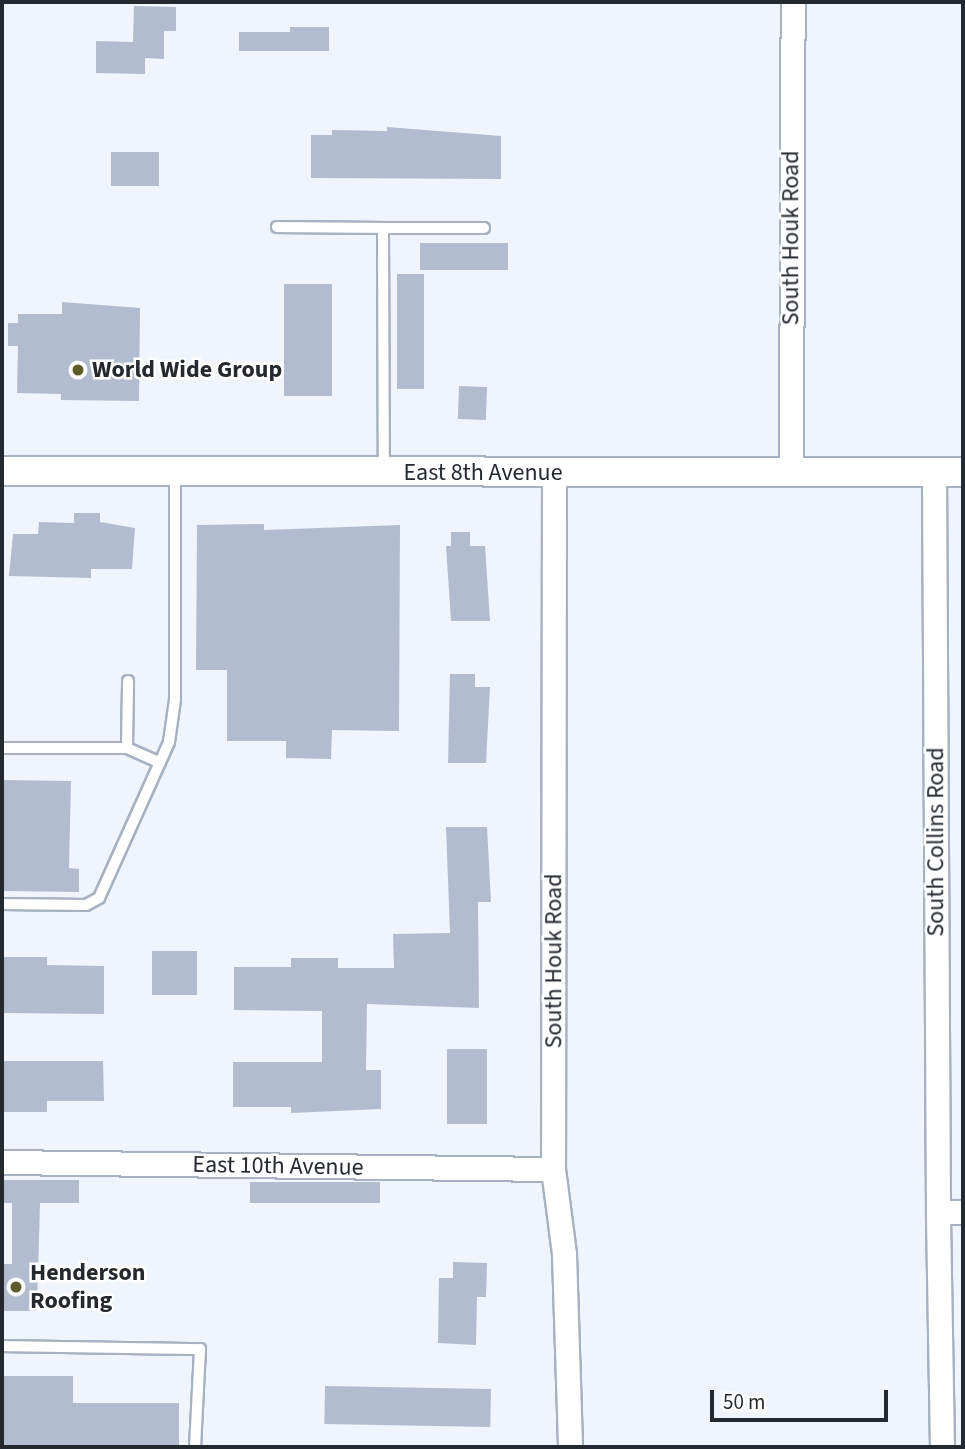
<!DOCTYPE html>
<style>
body{margin:0}
#map{position:relative;width:965px;height:1449px;overflow:hidden;background:#f0f5fd;font-family:"Source Sans 3",sans-serif}
div>[style]{position:absolute}
.building>*{inset:0;background:#b1bcce;transform-origin:0 0}
.roads{filter:drop-shadow(2px 0 #a6b1c2) drop-shadow(-2px 0 #a6b1c2) drop-shadow(0 2px #a6b1c2) drop-shadow(0 -2px #a6b1c2)}
.service>*{height:10px;margin:-5px;padding:0 5px;transform-origin:5px;border-radius:5px;background:#fff}
.minor>*{height:23px;margin:-11.5px;padding:0 11.5px;transform-origin:11.5px;border-radius:11.5px;background:#fff}
.tertiary>*{height:28px;margin:-14px;padding:0 14px;transform-origin:14px;border-radius:14px;background:#fff}
.dots>*{width:19px;height:19px;translate:-50% -50%;box-sizing:border-box;border:4px solid #fff;border-radius:50%}
span{translate:-50% -50%;white-space:nowrap;text-align:center;line-height:1.15;-webkit-text-stroke:5px #fff;paint-order:stroke}
.street-label{font-size:24px;color:#242930}
.poi-label{font-size:24px;color:#242930;font-weight:700}
.left{translate:0 -50%;text-align:left}
.frame{position:absolute;inset:0;border:4px solid #242930;pointer-events:none}
.scale{position:absolute;left:710px;top:1390px;width:178px;height:32px;box-sizing:border-box;border:4px solid #242930;border-top:0;padding-left:9px;font-size:21px;line-height:24px;white-space:nowrap;color:#242930;-webkit-text-stroke:5px #fff;paint-order:stroke}
</style>
<div id="map">
<div class="building">
<div style="clip-path:polygon(134px 6px,176px 7px,176px 31px,164px 31px,164px 59px,145px 58px,145px 74px,96px 73px,96px 41px,133px 42px)"></div>
<div style="clip-path:polygon(290px 27px,329px 27px,329px 51px,239px 51px,239px 32px,290px 32px)"></div>
<div style="clip-path:polygon(387px 127px,501px 136px,501px 179px,311px 178px,311px 135px,332px 135px,332px 130px,387px 131px)"></div>
<div style="left:111px;top:152px;width:48px;height:34px"></div>
<div style="left:508px;top:243px;width:27px;height:88px;rotate:90deg"></div>
<div style="left:397px;top:274px;width:27px;height:115px"></div>
<div style="left:284px;top:284px;width:48px;height:112px"></div>
<div style="clip-path:polygon(62px 302px,140px 308px,139px 401px,61px 400px,61px 394px,17px 393px,18px 346px,8px 346px,8px 323px,18px 323px,18px 314px,62px 314px)"></div>
<div style="left:459px;top:386px;width:28px;height:33px;rotate:2deg"></div>
<div style="clip-path:polygon(74px 513px,100px 513px,100px 522px,135px 528px,132px 569px,91px 569px,91px 578px,9px 576px,13px 534px,38px 534px,39px 522px,74px 523px)"></div>
<div style="clip-path:polygon(264px 524px,264px 530px,400px 525px,399px 731px,332px 730px,331px 759px,286px 758px,286px 741px,227px 741px,227px 670px,196px 670px,197px 525px)"></div>
<div style="clip-path:polygon(451px 532px,470px 532px,470px 546px,485px 546px,490px 621px,451px 621px,446px 546px,451px 546px)"></div>
<div style="clip-path:polygon(450px 674px,475px 674px,475px 687px,490px 687px,486px 763px,448px 763px)"></div>
<div style="clip-path:polygon(2px 780px,71px 781px,69px 868px,79px 869px,79px 892px,2px 891px)"></div>
<div style="clip-path:polygon(446px 827px,487px 827px,491px 902px,478px 902px,479px 1008px,367px 1004px,366px 1070px,381px 1070px,381px 1109px,291px 1113px,291px 1107px,233px 1107px,233px 1062px,322px 1062px,322px 1011px,234px 1010px,234px 967px,291px 967px,291px 958px,338px 958px,338px 968px,394px 968px,393px 934px,450px 933px)"></div>
<div style="left:152px;top:951px;width:45px;height:44px"></div>
<div style="clip-path:polygon(2px 957px,47px 957px,47px 965px,104px 966px,104px 1014px,2px 1013px)"></div>
<div style="left:447px;top:1049px;width:40px;height:75px"></div>
<div style="clip-path:polygon(2px 1061px,103px 1061px,104px 1101px,47px 1101px,47px 1112px,2px 1112px)"></div>
<div style="clip-path:polygon(2px 1180px,79px 1180px,79px 1203px,40px 1203px,37px 1311px,2px 1311px,2px 1264px,12px 1264px,12px 1203px,2px 1203px)"></div>
<div style="left:250px;top:1182px;width:130px;height:21px"></div>
<div style="clip-path:polygon(453px 1262px,487px 1263px,486px 1297px,477px 1297px,476px 1345px,438px 1343px,439px 1278px,453px 1278px)"></div>
<div style="clip-path:polygon(2px 1376px,73px 1376px,73px 1403px,179px 1403px,179px 1447px,2px 1447px)"></div>
<div style="left:325px;top:1386px;width:166px;height:38px;rotate:1deg"></div>
</div>
<div class="roads">
<div class="service">
<div style="left:277px;top:227px;width:106px;rotate:0.5deg"></div>
<div style="left:383px;top:228px;width:242px;rotate:89.8deg"></div>
<div style="left:383px;top:228px;width:101px"></div>
<div style="left:2px;top:748px;width:125px"></div>
<div style="left:127px;top:748px;width:36px;rotate:24deg"></div>
<div style="left:127px;top:748px;width:67px;rotate:-89.1deg"></div>
<div style="left:2px;top:904px;width:84px;rotate:0.7deg"></div>
<div style="left:86px;top:905px;width:15px;rotate:-28deg"></div>
<div style="left:99px;top:898px;width:171px;rotate:-65.8deg"></div>
<div style="left:169px;top:742px;width:42px;rotate:-81.9deg"></div>
<div style="left:175px;top:700px;width:228px;rotate:-90deg"></div>
<div style="left:2px;top:1346px;width:198px;rotate:0.9deg"></div>
<div style="left:200px;top:1349px;width:98px;rotate:92.9deg"></div>
</div>
<div class="minor">
<div style="left:554px;top:473px;width:696px;rotate:90.08deg"></div>
<div style="left:553px;top:1169px;width:86px;rotate:82.6deg"></div>
<div style="left:564px;top:1254px;width:193px;rotate:88.2deg"></div>
<div style="left:934px;top:473px;width:739px;rotate:89.69deg"></div>
<div style="left:791px;top:474px;width:472px;rotate:-89.8deg"></div>
<div style="left:2px;top:1162px;width:551px;rotate:0.73deg"></div>
<div style="left:942px;top:1447px;width:235px;rotate:-91deg"></div>
<div style="left:938px;top:1212px;width:25px"></div>
</div>
<div class="tertiary">
<div style="left:2px;top:471px;width:961px;rotate:0.06deg"></div>
</div>
</div>
<div class="dots">
<div style="left:78px;top:370px;background:#5c5c29"></div>
<div style="left:16px;top:1287px;background:#5c5c29"></div>
</div>
<div class="street-label">
<span style="left:791px;top:238px;rotate:-90deg">South Houk Road</span>
<span style="left:483px;top:473px">East 8th Avenue</span>
<span style="left:936px;top:842px;rotate:-90deg">South Collins Road</span>
<span style="left:554px;top:961px;rotate:-90deg">South Houk Road</span>
<span style="left:278px;top:1166px;rotate:1deg">East 10th Avenue</span>
</div>
<div class="poi-label">
<span class="left" style="left:92px;top:370px">World Wide Group</span>
<span class="left" style="left:30px;top:1287px">Henderson<br>Roofing</span>
</div>
<div class="frame"></div>
<div class="scale">50 m</div>
</div>
